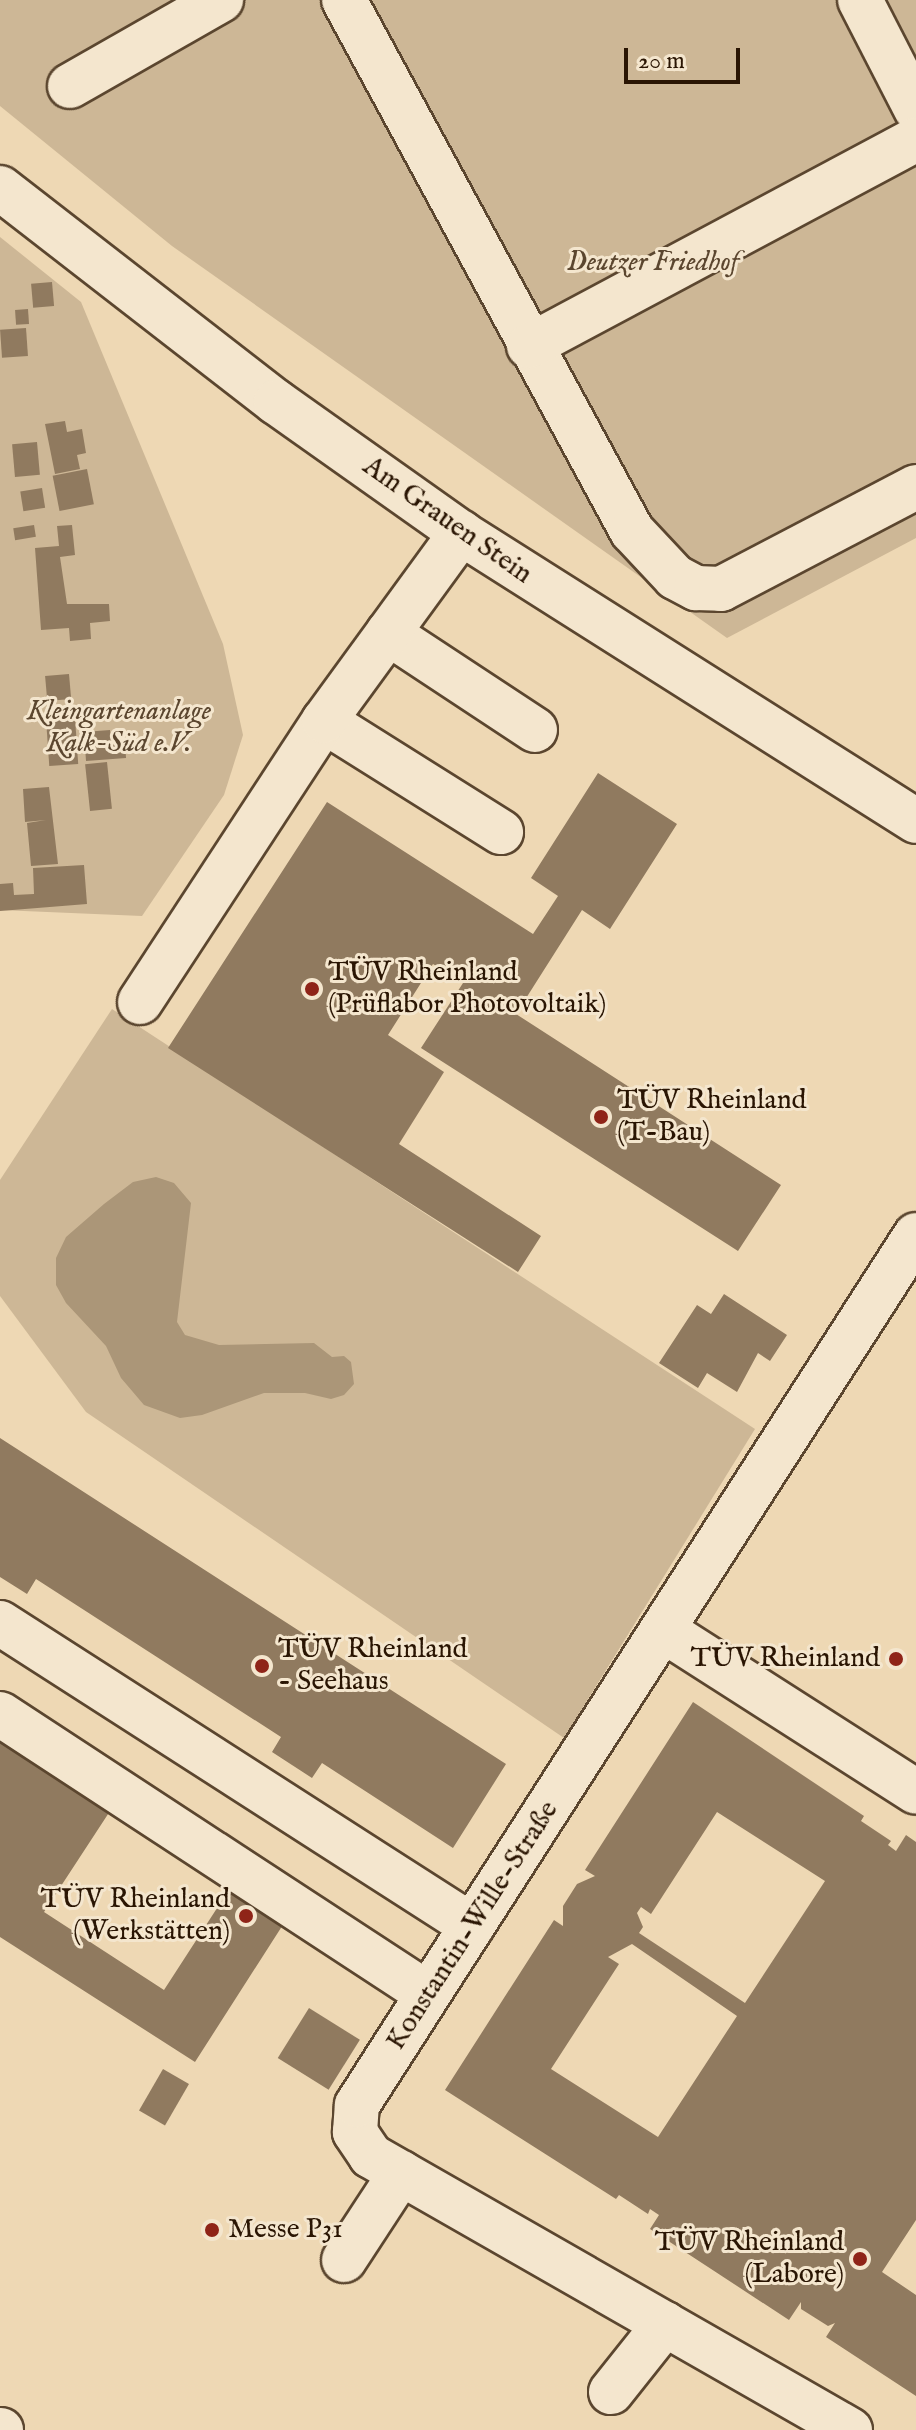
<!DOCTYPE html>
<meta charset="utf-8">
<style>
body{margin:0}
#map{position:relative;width:916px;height:2430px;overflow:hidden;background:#eed8b4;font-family:"IM FELL English",serif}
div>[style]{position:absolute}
.green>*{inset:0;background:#cdb796}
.water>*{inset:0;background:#ab9678}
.building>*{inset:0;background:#907a5f;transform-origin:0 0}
.roads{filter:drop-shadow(2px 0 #5b462f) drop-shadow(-2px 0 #5b462f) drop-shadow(0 2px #5b462f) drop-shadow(0 -2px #5b462f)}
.minor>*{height:44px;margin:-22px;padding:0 22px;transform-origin:22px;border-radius:22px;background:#f4e6ce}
.dots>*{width:22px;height:22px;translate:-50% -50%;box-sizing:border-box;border:4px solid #f4e6ce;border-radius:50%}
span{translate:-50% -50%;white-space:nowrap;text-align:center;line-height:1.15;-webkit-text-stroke:6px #f4e6ce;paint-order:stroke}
.park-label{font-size:28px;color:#5b462f;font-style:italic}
.street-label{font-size:28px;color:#2a1503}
.poi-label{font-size:28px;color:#2a1503}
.left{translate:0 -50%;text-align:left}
.right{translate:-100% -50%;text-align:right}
.scale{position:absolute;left:624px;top:48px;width:116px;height:36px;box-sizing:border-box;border:4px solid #2a1503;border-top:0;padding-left:10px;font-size:24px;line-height:28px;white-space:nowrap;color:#2a1503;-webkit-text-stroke:6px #f4e6ce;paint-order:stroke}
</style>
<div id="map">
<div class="green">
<div style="clip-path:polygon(0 0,916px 0,916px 538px,727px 638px,172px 246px,0 106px)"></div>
<div style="clip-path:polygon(0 237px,81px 302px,223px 644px,243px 735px,224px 795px,142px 916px,0 910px)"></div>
<div style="clip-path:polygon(112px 1009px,755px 1429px,564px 1738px,86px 1412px,0 1296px,0 1180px)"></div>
</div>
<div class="water">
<div style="clip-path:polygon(156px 1177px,174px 1183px,191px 1203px,177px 1322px,185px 1335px,219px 1345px,314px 1343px,332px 1357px,344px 1356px,351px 1362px,354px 1384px,344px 1395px,331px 1399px,305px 1393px,264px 1393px,202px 1415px,180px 1418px,144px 1405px,121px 1378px,106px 1346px,66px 1303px,56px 1285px,56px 1258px,66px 1237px,104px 1204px,133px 1182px)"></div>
</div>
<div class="building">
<div style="left:52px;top:282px;width:24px;height:21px;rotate:85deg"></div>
<div style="left:28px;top:309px;width:15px;height:13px;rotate:86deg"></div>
<div style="left:26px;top:328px;width:28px;height:26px;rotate:86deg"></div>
<div style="clip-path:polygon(65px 421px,67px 432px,82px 429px,86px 453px,77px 455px,80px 469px,55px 474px,45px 424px)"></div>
<div style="left:37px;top:442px;width:33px;height:25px;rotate:85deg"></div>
<div style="left:87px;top:469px;width:36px;height:35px;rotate:79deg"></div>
<div style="left:42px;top:488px;width:20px;height:22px;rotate:81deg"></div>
<div style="left:34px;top:525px;width:12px;height:21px;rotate:81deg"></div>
<div style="clip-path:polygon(72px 525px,75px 555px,60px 557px,67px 604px,109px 604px,110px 621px,90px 623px,91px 639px,70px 641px,69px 628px,41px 630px,35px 548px,59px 546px,57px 526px)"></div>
<div style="left:69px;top:674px;width:25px;height:24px;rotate:85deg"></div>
<div style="left:75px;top:718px;width:46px;height:29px;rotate:86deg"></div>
<div style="clip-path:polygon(110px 730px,111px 740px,125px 739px,126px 758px,86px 761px,84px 732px)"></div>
<div style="left:107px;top:762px;width:47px;height:22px;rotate:84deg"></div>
<div style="clip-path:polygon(598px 773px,677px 824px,610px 929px,582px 910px,516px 1014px,781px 1185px,738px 1251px,421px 1048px,463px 983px,433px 964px,388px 1035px,444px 1072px,399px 1144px,541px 1236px,518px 1272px,168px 1048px,327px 802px,533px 934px,558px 896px,531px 878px)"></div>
<div style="clip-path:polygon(49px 787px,58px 864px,31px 866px,27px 823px,46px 820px,25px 822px,23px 789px)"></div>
<div style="clip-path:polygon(84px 865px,87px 904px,0 911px,0 884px,13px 883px,14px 895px,34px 894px,33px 868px)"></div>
<div style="clip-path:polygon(724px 1294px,787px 1335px,770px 1361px,758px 1353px,737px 1392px,707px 1373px,698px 1388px,659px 1363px,697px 1305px,711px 1314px)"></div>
<div style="clip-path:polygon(0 1438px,506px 1764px,453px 1848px,322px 1763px,312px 1778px,272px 1752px,281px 1737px,36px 1579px,27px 1594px,0 1577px)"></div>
<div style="clip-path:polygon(evenodd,693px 1702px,864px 1816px,861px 1821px,891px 1841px,888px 1845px,896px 1851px,906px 1835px,916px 1842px,916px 2220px,882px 2272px,916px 2295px,916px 2396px,826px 2337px,835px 2323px,828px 2326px,801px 2309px,801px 2302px,789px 2320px,650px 2229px,659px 2215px,650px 2209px,648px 2214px,619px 2195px,616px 2199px,445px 2090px,554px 1920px,563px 1926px,563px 1906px,577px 1884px,595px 1876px,585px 1870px,693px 1702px,717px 1812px,825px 1881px,745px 2003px,639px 1933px,643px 1927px,637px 1913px,641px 1907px,651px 1914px,717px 1812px,693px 1702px,632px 1944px,737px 2016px,658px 2137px,551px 2069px,619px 1964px,608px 1957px,632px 1944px)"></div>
<div style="clip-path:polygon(0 1739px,112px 1808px,44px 1912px,164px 1990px,232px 1885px,286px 1920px,195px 2062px,0 1937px)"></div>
<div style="left:309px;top:2008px;width:60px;height:59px;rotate:32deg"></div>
<div style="left:163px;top:2069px;width:30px;height:48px;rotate:30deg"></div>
</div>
<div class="roads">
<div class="minor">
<div style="left:344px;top:0;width:604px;rotate:61.53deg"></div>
<div style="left:632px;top:531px;width:63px;rotate:46.9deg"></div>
<div style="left:675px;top:577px;width:24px;rotate:28deg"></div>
<div style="left:696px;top:588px;width:25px;rotate:2deg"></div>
<div style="left:721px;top:589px;width:220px;rotate:-27.6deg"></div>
<div style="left:860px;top:0;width:123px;rotate:62.8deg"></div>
<div style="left:70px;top:86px;width:174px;rotate:-29.7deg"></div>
<div style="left:0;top:188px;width:349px;rotate:37.8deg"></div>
<div style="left:276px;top:402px;width:227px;rotate:35.3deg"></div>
<div style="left:461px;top:533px;width:538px;rotate:32.33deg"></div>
<div style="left:529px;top:346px;width:439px;rotate:-28.1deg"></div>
<div style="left:388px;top:633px;width:176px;rotate:33.4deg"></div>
<div style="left:324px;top:721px;width:209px;rotate:32.1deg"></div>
<div style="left:140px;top:1002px;width:336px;rotate:-56.8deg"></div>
<div style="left:324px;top:721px;width:233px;rotate:-53.9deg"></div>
<div style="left:0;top:1623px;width:561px;rotate:32.7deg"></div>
<div style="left:663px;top:1630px;width:300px;rotate:32.6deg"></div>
<div style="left:0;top:1714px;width:511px;rotate:33.19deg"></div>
<div style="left:344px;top:2260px;width:104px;rotate:-56.8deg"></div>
<div style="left:611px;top:2392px;width:87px;rotate:-51.5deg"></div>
<div style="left:0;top:2430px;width:1px"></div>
<div style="left:850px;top:2430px;width:552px;rotate:-150.23deg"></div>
<div style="left:371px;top:2156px;width:29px;rotate:-124deg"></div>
<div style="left:355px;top:2132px;width:27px;rotate:-86deg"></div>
<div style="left:357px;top:2105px;width:1034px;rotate:-57.28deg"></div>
</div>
</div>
<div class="dots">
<div style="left:312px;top:989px;background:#8f2418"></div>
<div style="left:601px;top:1117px;background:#8f2418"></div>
<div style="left:896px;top:1659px;background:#8f2418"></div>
<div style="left:262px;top:1666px;background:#8f2418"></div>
<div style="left:246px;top:1916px;background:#8f2418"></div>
<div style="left:212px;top:2230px;background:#8f2418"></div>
<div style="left:860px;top:2259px;background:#8f2418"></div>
</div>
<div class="park-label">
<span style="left:653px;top:263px">Deutzer Friedhof</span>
<span style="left:119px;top:728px">Kleingartenanlage<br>Kalk-Süd e.V.</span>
</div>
<div class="street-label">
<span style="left:447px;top:521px;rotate:35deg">Am Grauen Stein</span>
<span style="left:473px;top:1926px;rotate:-57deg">Konstantin-Wille-Straße</span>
</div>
<div class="poi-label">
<span class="left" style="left:328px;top:989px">TÜV Rheinland<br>(Prüflabor Photovoltaik)</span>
<span class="left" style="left:617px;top:1117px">TÜV Rheinland<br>(T-Bau)</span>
<span class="left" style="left:278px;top:1666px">TÜV Rheinland<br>- Seehaus</span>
<span class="right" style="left:880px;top:1659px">TÜV Rheinland</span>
<span class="right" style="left:230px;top:1916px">TÜV Rheinland<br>(Werkstätten)</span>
<span class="left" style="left:228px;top:2230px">Messe P31</span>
<span class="right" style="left:844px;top:2259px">TÜV Rheinland<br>(Labore)</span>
</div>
<div class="scale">20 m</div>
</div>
